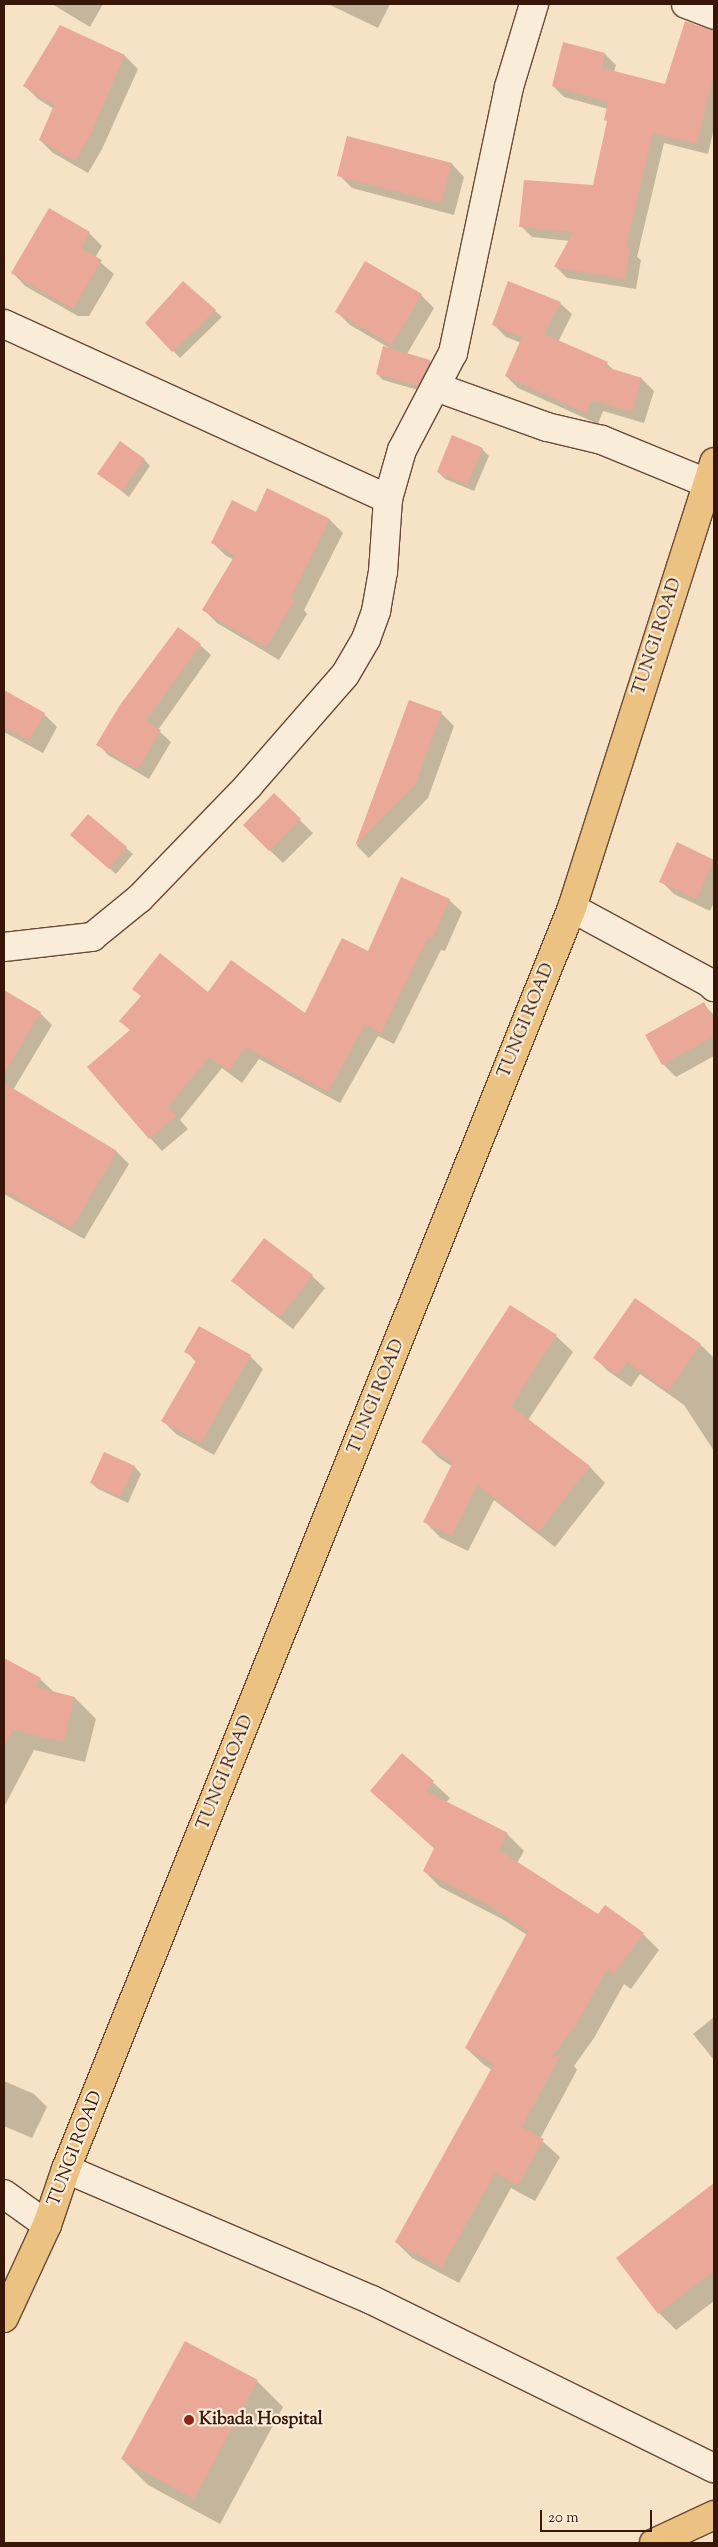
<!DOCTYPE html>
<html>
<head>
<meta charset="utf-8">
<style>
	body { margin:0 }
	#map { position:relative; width:718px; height:2547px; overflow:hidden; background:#f6e3c5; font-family:"Sorts Mill Goudy",serif }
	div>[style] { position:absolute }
	.shadow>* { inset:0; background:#0003 }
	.building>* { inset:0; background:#e9a898 }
	.roads { filter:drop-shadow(1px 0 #684937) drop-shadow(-1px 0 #684937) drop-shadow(0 1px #684937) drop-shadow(0 -1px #684937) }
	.minor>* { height:28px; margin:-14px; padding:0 14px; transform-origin:14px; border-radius:14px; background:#f9edd9 }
	.major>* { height:28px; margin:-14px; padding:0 14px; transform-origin:14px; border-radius:14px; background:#ebc282 }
	.dots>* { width:14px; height:14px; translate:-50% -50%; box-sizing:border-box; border:2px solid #f9edd9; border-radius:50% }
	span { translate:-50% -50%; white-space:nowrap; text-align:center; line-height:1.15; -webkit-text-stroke:4.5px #f9edd9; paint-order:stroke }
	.street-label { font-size:18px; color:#381608 }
	.poi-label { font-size:18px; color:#381608; font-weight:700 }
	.left { translate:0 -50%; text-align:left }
	.frame { position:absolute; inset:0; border:5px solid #381608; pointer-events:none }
	.scale { position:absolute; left:540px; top:2510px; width:112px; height:22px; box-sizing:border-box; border:2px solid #381608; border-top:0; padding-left:6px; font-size:15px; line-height:18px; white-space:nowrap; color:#381608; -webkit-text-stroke:4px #f9edd9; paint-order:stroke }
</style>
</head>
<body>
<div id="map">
	<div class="shadow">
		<i style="clip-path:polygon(52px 4px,103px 4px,90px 27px)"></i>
		<i style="clip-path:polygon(328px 4px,390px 4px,378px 28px)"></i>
		<i style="clip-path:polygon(686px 23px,714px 32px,714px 128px,708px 154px,664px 143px,637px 257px,641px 260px,636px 289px,567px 278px,556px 267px,570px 241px,532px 237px,521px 226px,594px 186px,608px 122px,605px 120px,608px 109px,564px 97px,553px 86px,605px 54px,616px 65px,614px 72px,666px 86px)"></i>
		<i style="clip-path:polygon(60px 27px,125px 56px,138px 69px,102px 149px,88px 173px,53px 153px,40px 140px,54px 109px,38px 99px,25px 86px)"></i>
		<i style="clip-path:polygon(452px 164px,464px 177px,454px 215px,352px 188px,339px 175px)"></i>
		<i style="clip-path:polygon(89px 233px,102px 246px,95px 258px,114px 274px,89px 316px,78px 316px,25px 286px,13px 273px)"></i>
		<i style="clip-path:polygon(183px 283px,222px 317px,180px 358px,146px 323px)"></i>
		<i style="clip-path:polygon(421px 295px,434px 308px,407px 354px,430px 361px,436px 367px,425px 392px,383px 380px,377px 374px,391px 349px,350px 325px,337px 312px)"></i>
		<i style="clip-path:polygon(560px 303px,572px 314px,558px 342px,607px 364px,615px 371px,642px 379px,654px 391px,644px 423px,603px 411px,598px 424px,518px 388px,506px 376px,521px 343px,506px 337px,494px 325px)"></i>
		<i style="clip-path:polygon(482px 449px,489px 456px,474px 491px,445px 479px,438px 472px)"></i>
		<i style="clip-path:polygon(144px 459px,150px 466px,129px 497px,99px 474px)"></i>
		<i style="clip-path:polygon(268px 490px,330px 520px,343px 533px,304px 610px,307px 614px,279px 660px,217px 623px,204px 610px,234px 560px,225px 555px,212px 542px,256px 514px)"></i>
		<i style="clip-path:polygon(200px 645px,211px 655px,158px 730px,171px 742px,149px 779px,108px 755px,98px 744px)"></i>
		<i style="clip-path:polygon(4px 692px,44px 714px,57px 727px,43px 753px,4px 732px)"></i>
		<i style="clip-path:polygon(409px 701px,441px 713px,454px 726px,428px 798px,369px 858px,357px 846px)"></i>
		<i style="clip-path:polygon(274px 795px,313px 833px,283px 863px,244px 825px)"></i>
		<i style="clip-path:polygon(88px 815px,133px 854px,116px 874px,78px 842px)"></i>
		<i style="clip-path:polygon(677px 844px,714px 861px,714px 902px,710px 911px,674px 894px,661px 881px)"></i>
		<i style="clip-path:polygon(449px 900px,462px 912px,445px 951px,441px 950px,394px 1044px,378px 1036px,340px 1103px,259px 1059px,242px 1083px,222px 1068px,180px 1120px,188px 1129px,162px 1151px,150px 1138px,131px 1031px,142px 997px,134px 989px,208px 994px,306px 1015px,369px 953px)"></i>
		<i style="clip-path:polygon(4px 991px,40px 1013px,52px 1025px,13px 1090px,117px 1152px,129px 1164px,84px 1239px,4px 1194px)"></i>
		<i style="clip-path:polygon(703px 1004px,714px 1015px,714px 1056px,676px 1077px,663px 1064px)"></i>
		<i style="clip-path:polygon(312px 1276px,325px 1288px,293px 1329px,246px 1293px,233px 1280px)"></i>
		<i style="clip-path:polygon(635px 1300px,703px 1347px,714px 1358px,714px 1451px,684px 1405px,640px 1374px,631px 1387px,608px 1371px,595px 1358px)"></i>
		<i style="clip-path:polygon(199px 1327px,250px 1356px,263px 1369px,214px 1455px,176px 1434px,163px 1421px,196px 1362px,186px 1351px)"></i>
		<i style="clip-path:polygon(556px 1336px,573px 1352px,528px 1420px,589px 1466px,605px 1483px,555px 1547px,494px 1500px,468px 1551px,441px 1538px,425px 1522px,453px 1467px,439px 1458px,423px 1442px)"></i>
		<i style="clip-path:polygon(105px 1453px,135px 1467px,141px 1474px,128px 1503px,98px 1489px,91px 1483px)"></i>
		<i style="clip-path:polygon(4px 1659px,40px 1679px,55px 1693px,75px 1698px,96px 1719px,85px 1762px,34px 1750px,4px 1807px)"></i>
		<i style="clip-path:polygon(403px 1755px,450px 1798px,446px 1803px,507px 1834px,524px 1851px,517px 1863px,599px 1916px,643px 1934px,659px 1950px,631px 1989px,624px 1984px,594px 2038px,574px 2066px,577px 2070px,540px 2139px,560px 2157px,535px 2201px,511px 2188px,459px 2283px,412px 2258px,396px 2242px,492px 2070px,483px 2064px,466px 2048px,527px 1935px,502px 1919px,440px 1887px,424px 1871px,435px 1849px,371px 1791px)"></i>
		<i style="clip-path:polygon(714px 2017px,714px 2060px,693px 2034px)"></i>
		<i style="clip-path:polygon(4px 2081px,34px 2094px,47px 2107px,32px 2138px,4px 2126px)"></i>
		<i style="clip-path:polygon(714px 2185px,714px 2301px,676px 2330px,659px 2313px,618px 2258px)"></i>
		<i style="clip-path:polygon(257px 2381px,283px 2407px,220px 2524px,148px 2485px,122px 2459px)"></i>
	</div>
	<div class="building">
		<i style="clip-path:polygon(685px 21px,714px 31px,714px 74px,697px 144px,653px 133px,626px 247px,630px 248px,625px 279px,554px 267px,573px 232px,519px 227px,524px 180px,593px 185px,607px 121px,604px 120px,608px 102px,552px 86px,563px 42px,605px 53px,602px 68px,665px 84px)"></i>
		<i style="clip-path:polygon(60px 25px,125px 55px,90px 136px,75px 161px,39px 140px,54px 105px,23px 86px)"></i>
		<i style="clip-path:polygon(347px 136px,452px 163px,441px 203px,337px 176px)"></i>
		<i style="clip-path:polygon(49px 208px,90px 232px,81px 248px,102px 260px,73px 309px,11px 273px)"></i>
		<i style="clip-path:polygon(365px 261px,422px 294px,392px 345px,335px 312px)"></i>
		<i style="clip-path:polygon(183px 281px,216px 310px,172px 352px,145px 323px)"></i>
		<i style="clip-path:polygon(508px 281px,561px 302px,544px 334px,608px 362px,606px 367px,642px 378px,632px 412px,592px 400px,586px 413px,505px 376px,522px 337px,492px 325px)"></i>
		<i style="clip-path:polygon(383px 346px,430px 360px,418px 386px,376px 374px)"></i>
		<i style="clip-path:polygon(452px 435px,483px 448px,467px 485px,437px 472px)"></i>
		<i style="clip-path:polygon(120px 441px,145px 459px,122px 491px,97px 474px)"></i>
		<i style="clip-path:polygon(267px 488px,330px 519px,291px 597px,295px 600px,266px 648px,202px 610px,235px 555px,211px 543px,232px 500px,256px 512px)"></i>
		<i style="clip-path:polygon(178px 627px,201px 644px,146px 721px,161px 730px,138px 769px,96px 745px,120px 705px)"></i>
		<i style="clip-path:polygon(4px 690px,45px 713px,29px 741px,4px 727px)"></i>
		<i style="clip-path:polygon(409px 700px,442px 712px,415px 785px,355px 846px)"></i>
		<i style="clip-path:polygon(274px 793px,301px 819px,269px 851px,243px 825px)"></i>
		<i style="clip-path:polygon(88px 814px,127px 847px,109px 869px,70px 835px)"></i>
		<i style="clip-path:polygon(677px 842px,714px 860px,697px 899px,659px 882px)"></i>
		<i style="clip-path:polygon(401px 877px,450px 899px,432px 940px,428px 938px,381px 1033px,365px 1024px,328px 1092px,246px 1047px,229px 1071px,209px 1057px,168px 1107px,176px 1116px,149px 1139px,87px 1067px,130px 1030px,119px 1021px,141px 996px,132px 989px,160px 953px,208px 992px,231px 960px,305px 1013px,342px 938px,368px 951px)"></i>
		<i style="clip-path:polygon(4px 990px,41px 1012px,4px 1074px)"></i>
		<i style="clip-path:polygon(704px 1002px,714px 1021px,714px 1036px,662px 1065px,645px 1035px)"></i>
		<i style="clip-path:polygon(4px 1083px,117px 1151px,72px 1228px,4px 1191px)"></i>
		<i style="clip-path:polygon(264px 1238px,313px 1275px,280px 1317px,231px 1281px)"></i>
		<i style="clip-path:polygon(635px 1298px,701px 1344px,668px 1391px,627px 1362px,618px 1375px,593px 1358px)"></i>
		<i style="clip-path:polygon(510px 1305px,557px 1335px,511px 1406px,590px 1466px,539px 1532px,477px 1485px,452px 1536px,423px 1522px,453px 1462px,421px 1442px)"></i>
		<i style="clip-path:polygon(199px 1326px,251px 1355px,201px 1443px,161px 1421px,197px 1359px,184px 1352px)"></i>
		<i style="clip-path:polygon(104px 1452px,135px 1466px,121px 1497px,90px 1483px)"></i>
		<i style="clip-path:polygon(4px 1658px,41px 1678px,36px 1687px,75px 1697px,64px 1742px,13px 1730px,4px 1747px)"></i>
		<i style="clip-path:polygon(402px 1753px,434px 1781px,426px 1791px,508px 1833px,499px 1850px,598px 1914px,605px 1905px,644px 1933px,614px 1974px,607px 1969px,578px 2022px,550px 2060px,562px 2053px,522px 2127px,544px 2139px,518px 2185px,495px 2173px,442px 2268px,395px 2242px,494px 2064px,465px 2048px,528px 1931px,485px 1903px,423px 1871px,434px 1848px,370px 1791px)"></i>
		<i style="clip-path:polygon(714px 2183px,714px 2271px,658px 2314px,616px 2258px)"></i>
		<i style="clip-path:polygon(185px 2341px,258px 2380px,194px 2499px,121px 2459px)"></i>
	</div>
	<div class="roads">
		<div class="minor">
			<i style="left:686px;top:4px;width:30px;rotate:21deg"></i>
			<i style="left:4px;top:324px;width:422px;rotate:24.5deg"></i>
			<i style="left:436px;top:387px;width:118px;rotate:19.8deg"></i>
			<i style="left:547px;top:427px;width:57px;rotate:13.3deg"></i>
			<i style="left:602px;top:440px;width:113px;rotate:22.3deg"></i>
			<i style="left:572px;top:908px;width:157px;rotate:28.5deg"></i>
			<i style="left:710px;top:983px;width:6px;rotate:45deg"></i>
			<i style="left:4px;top:947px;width:89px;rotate:-6.5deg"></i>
			<i style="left:92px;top:937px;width:62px;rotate:-39.1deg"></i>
			<i style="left:140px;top:898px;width:156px;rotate:-46deg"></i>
			<i style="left:248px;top:786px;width:147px;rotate:-48.9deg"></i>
			<i style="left:345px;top:675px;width:42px;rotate:-59.7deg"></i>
			<i style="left:366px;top:639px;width:30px;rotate:-70deg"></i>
			<i style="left:376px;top:611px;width:40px;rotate:-80deg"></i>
			<i style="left:383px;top:572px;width:73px;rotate:-86.1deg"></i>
			<i style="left:388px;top:499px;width:51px;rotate:-74.1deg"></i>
			<i style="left:402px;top:450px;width:110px;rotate:-62.3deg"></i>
			<i style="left:453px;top:353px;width:272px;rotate:-78.1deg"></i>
			<i style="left:509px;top:87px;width:87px;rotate:-73.2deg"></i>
			<i style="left:66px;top:2169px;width:333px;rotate:23.2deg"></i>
			<i style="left:372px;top:2300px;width:381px;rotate:26.2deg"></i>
			<i style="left:4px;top:2194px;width:53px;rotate:35.8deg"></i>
		</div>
		<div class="major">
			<i style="left:4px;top:2318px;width:102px;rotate:-65.2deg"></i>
			<i style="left:47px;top:2225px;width:59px;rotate:-71.3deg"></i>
			<i style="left:66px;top:2169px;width:1359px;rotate:-68.14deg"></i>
			<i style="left:572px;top:908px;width:468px;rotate:-72.3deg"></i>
			<i style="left:654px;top:2543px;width:66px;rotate:-25deg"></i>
		</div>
	</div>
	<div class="dots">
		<i style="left:189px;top:2420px;background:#8f2418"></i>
	</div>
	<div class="street-label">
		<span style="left:658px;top:637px;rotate:-72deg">TUNGI ROAD</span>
		<span style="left:527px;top:1021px;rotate:-68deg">TUNGI ROAD</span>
		<span style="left:377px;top:1397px;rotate:-68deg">TUNGI ROAD</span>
		<span style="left:226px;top:1773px;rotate:-68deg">TUNGI ROAD</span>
		<span style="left:76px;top:2149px;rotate:-69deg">TUNGI ROAD</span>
	</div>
	<div class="poi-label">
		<span class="left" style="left:199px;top:2420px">Kibada Hospital</span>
	</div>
	<div class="frame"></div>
	<div class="scale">20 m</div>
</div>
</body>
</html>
